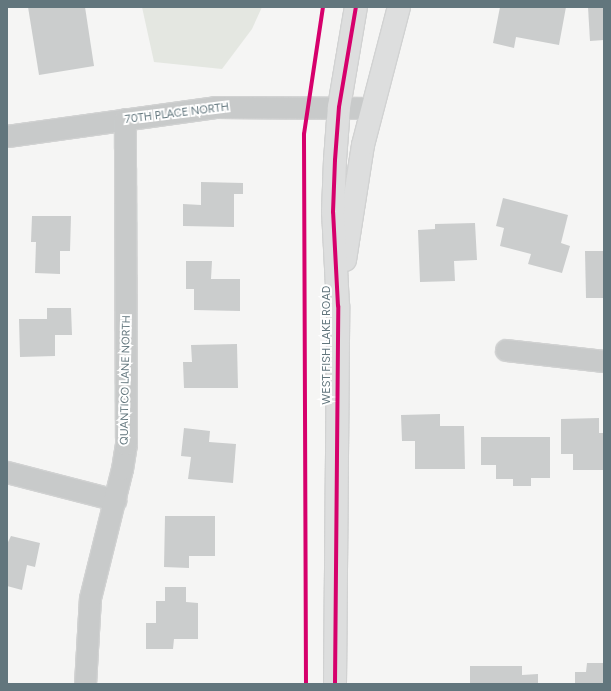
<!DOCTYPE html>
<html>
<head>
<meta charset="utf-8">
<style>
	body { margin:0 }
	#map { position:relative; width:611px; height:691px; overflow:hidden; background:#f5f5f4; font-family:Figtree,sans-serif }
	div>[style] { position:absolute }
	.green>* { inset:0; background:#e4e7e1 }
	.building>* { inset:0; background:#cbcdcd }
	.roads { filter:drop-shadow(1px 0 #d1d2d2) drop-shadow(-1px 0 #d1d2d2) drop-shadow(0 1px #d1d2d2) drop-shadow(0 -1px #d1d2d2) }
	.street>* { height:21px; margin:-10.5px; padding:0 10.5px; transform-origin:10.5px; border-radius:10.5px; background:#c8caca }
	.secondary>* { height:22px; margin:-11px; padding:0 11px; transform-origin:11px; border-radius:11px; background:#dddede }
	.cycleway>* { height:4px; margin:-2px; padding:0 2px; transform-origin:2px; border-radius:2px; background:#d6006c }
	span { translate:-50% -50%; white-space:nowrap; text-align:center; line-height:1.15; -webkit-text-stroke:4px #fff; paint-order:stroke }
	.street-label { font-size:11px; color:#62767d }
	.frame { position:absolute; inset:0; border:8px solid #62767d; pointer-events:none }
</style>
</head>
<body>
<div id="map">
	<div class="green">
		<i style="clip-path:polygon(142px 7px,262px 7px,252px 29px,222px 69px,154px 62px)"></i>
	</div>
	<div class="building">
		<i style="clip-path:polygon(28px 7px,85px 7px,94px 66px,39px 75px)"></i>
		<i style="clip-path:polygon(500px 7px,566px 7px,559px 45px,516px 37px,514px 48px,493px 43px)"></i>
		<i style="clip-path:polygon(588px 7px,604px 7px,604px 40px,590px 41px)"></i>
		<i style="clip-path:polygon(201px 182px,243px 183px,243px 194px,234px 194px,234px 227px,183px 226px,183px 204px,201px 205px)"></i>
		<i style="clip-path:polygon(503px 198px,568px 215px,561px 243px,570px 246px,562px 273px,528px 264px,531px 254px,500px 246px,504px 228px,496px 226px)"></i>
		<i style="clip-path:polygon(32px 216px,71px 216px,70px 251px,60px 251px,60px 274px,35px 273px,36px 242px,31px 242px)"></i>
		<i style="clip-path:polygon(475px 223px,477px 260px,454px 261px,455px 281px,420px 282px,418px 230px,435px 229px,435px 224px)"></i>
		<i style="clip-path:polygon(585px 251px,604px 251px,604px 298px,586px 298px)"></i>
		<i style="clip-path:polygon(186px 261px,212px 261px,211px 279px,240px 279px,240px 311px,194px 310px,194px 289px,186px 289px)"></i>
		<i style="clip-path:polygon(47px 308px,71px 308px,72px 335px,55px 335px,55px 356px,20px 357px,19px 319px,47px 319px)"></i>
		<i style="clip-path:polygon(237px 344px,238px 388px,184px 388px,183px 362px,192px 362px,191px 345px)"></i>
		<i style="clip-path:polygon(440px 414px,440px 426px,464px 426px,465px 469px,415px 469px,415px 441px,402px 441px,401px 415px)"></i>
		<i style="clip-path:polygon(599px 418px,599px 433px,604px 433px,604px 470px,573px 470px,573px 454px,561px 454px,561px 419px)"></i>
		<i style="clip-path:polygon(184px 428px,210px 431px,209px 442px,236px 444px,233px 483px,188px 479px,191px 457px,181px 456px)"></i>
		<i style="clip-path:polygon(481px 437px,550px 437px,550px 478px,531px 478px,531px 486px,513px 486px,513px 479px,496px 479px,496px 465px,481px 465px)"></i>
		<i style="clip-path:polygon(165px 516px,215px 516px,215px 556px,189px 556px,189px 568px,164px 567px)"></i>
		<i style="clip-path:polygon(11px 536px,40px 543px,35px 567px,27px 565px,22px 590px,7px 586px,7px 544px)"></i>
		<i style="clip-path:polygon(165px 587px,186px 587px,186px 602px,198px 603px,198px 639px,174px 639px,173px 649px,146px 649px,146px 623px,156px 623px,156px 601px,165px 601px)"></i>
		<i style="clip-path:polygon(587px 663px,604px 663px,604px 684px,575px 684px,575px 672px,586px 672px)"></i>
		<i style="clip-path:polygon(470px 666px,522px 666px,522px 675px,538px 674px,538px 684px,470px 684px)"></i>
	</div>
	<div class="roads">
		<div class="street">
			<i style="left:7px;top:136px;width:210px;rotate:-7.9deg"></i>
			<i style="left:215px;top:107px;width:157px;rotate:0.4deg"></i>
			<i style="left:506px;top:350px;width:99px;rotate:6.4deg"></i>
			<i style="left:7px;top:472px;width:112px;rotate:14.5deg"></i>
			<i style="left:85px;top:684px;width:86px;rotate:-86.7deg"></i>
			<i style="left:90px;top:598px;width:133px;rotate:-76.1deg"></i>
			<i style="left:122px;top:469px;width:25px;rotate:-81deg"></i>
			<i style="left:126px;top:444px;width:325px;rotate:-90.2deg"></i>
		</div>
		<div class="secondary">
			<i style="left:345px;top:260px;width:116px;rotate:-81.1deg"></i>
			<i style="left:363px;top:145px;width:143px;rotate:-75.4deg"></i>
			<i style="left:335px;top:684px;width:378px;rotate:-89.5deg"></i>
			<i style="left:338px;top:306px;width:94px;rotate:-93deg"></i>
			<i style="left:333px;top:212px;width:52px;rotate:-87.8deg"></i>
			<i style="left:335px;top:160px;width:53px;rotate:-85.7deg"></i>
			<i style="left:339px;top:107px;width:101px;rotate:-80.4deg"></i>
		</div>
	</div>
	<div class="cycleway">
		<i style="left:306px;top:684px;width:550px;rotate:-90.21deg"></i>
		<i style="left:304px;top:134px;width:128px;rotate:-81.5deg"></i>
		<i style="left:335px;top:684px;width:378px;rotate:-89.5deg"></i>
		<i style="left:338px;top:306px;width:94px;rotate:-93deg"></i>
		<i style="left:333px;top:212px;width:52px;rotate:-87.8deg"></i>
		<i style="left:335px;top:160px;width:53px;rotate:-85.7deg"></i>
		<i style="left:339px;top:107px;width:101px;rotate:-80.4deg"></i>
	</div>
	<div class="street-label">
		<span style="left:177px;top:114px;rotate:-7deg">70TH PLACE NORTH</span>
		<span style="left:327px;top:345px;rotate:-90deg">WEST FISH LAKE ROAD</span>
		<span style="left:126px;top:380px;rotate:-89deg">QUANTICO LANE NORTH</span>
	</div>
	<div class="frame"></div>
</div>
</body>
</html>
